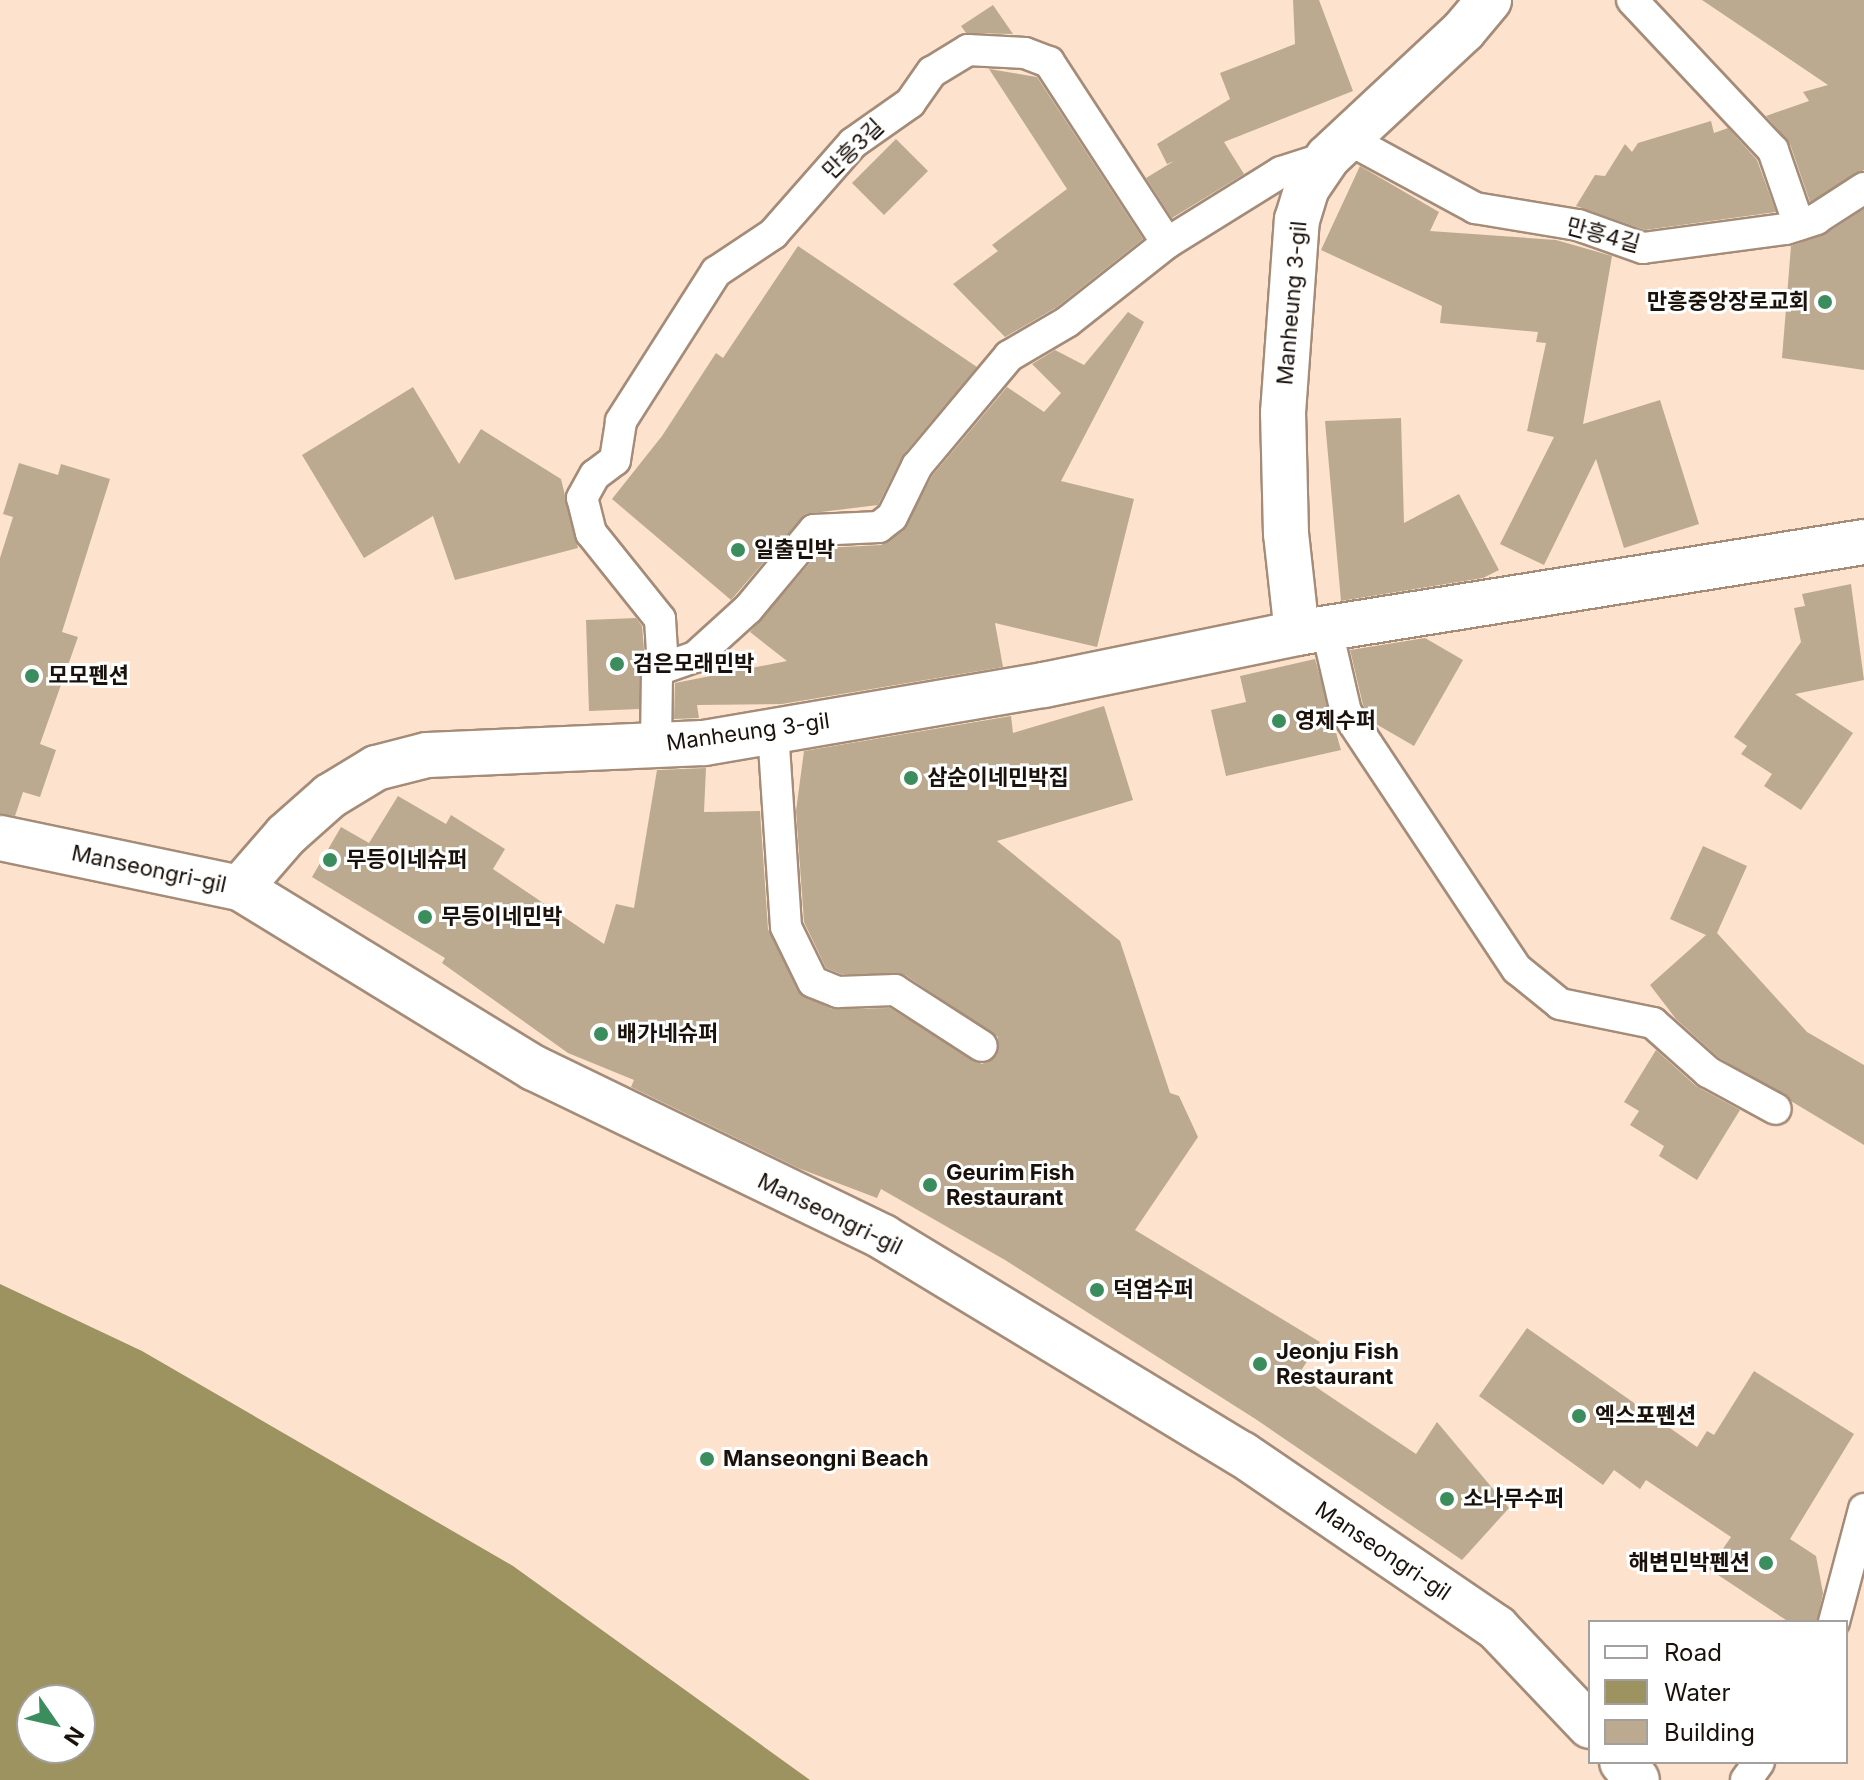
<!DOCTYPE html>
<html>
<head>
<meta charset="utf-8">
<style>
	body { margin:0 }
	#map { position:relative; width:1864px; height:1780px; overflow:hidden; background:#fde2ce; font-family:Inter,"Noto Sans KR",sans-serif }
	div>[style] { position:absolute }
	.water>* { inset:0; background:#9d9361 }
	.building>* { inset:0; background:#bbaa90 }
	.roads { filter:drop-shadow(2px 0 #a48c79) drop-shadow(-2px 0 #a48c79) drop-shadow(0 2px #a48c79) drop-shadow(0 -2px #a48c79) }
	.lane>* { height:30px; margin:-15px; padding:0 15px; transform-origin:15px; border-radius:15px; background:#fff }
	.street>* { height:44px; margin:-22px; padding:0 22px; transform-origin:22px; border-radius:22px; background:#fff }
	.secondary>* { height:44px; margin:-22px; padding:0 22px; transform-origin:22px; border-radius:22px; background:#fff }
	.dots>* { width:22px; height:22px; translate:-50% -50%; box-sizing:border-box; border:4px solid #fff; border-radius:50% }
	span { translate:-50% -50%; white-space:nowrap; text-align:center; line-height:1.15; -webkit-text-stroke:6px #fff; paint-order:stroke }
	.street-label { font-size:22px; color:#1a110a }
	.poi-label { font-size:22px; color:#1a110a; font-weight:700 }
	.right { translate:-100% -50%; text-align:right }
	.left { translate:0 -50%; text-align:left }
	.legend { position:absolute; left:1588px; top:1620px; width:260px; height:144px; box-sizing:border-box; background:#fff; border:2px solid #a3a09d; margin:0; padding:10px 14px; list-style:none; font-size:24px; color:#1a110a }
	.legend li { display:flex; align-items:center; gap:16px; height:40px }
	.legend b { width:40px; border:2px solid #a3a09d }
	.north { position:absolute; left:16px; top:1684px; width:80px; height:80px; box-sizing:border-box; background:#fff; border:2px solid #a3a09d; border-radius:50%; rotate:124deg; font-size:22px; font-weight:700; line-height:32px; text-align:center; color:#1a110a }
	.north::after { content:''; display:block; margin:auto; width:28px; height:36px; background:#3c8d5e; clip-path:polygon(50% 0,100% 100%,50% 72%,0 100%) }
</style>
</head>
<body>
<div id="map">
	<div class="water">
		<i style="clip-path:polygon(evenodd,0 1284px,142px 1351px,513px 1566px,810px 1780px,0 1780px,0 1284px,32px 1700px,80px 1700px,80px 1748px,32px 1748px,32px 1700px)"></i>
	</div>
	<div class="building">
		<i style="clip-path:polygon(1293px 0,1319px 0,1353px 91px,1224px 142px,1244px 174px,1172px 218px,1146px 178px,1174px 161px,1167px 164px,1157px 144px,1230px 99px,1220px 73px,1295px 44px)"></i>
		<i style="clip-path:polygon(1702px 0,1864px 0,1864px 170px,1810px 202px,1790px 144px,1766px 116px,1809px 101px,1803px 92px,1828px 85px)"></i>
		<i style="clip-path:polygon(993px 5px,1013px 34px,966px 33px,961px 26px)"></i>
		<i style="clip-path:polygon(989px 69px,1037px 77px,1143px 239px,1057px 307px,1005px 337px,953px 284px,998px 251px,992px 245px,1067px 189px)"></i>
		<i style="clip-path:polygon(1711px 121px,1714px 133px,1728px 128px,1757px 160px,1776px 212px,1645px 230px,1576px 206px,1595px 175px,1605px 176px,1625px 144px,1632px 152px,1638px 143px)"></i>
		<i style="clip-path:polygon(896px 139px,928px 171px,884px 215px,852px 183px)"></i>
		<i style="clip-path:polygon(1360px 166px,1439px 212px,1430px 231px,1556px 240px,1612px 256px,1583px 424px,1660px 400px,1699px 524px,1624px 548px,1596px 459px,1544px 565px,1500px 544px,1554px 437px,1527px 431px,1546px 343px,1536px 342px,1538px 332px,1440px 323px,1442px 306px,1321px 250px)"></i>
		<i style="clip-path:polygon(1864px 209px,1864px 370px,1782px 358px,1791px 246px,1825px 234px)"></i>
		<i style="clip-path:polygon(798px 246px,977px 367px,903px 455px,878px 505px,805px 514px,731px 600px,612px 499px,662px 436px,716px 353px,723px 358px)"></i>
		<i style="clip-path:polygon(1128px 312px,1144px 322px,1061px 481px,1134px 499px,1097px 647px,995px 623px,1003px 667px,782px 704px,697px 705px,699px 718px,674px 719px,675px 683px,787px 661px,750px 632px,823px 548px,881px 545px,903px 531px,932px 476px,1007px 387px,1044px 412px,1061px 393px,1032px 364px,1055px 350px,1084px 365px)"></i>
		<i style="clip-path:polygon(413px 387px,459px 464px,481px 429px,561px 479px,578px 548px,455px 580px,433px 516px,364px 558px,302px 455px)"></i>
		<i style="clip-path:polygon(1401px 418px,1404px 523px,1459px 494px,1499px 570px,1483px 578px,1341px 601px,1325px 421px)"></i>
		<i style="clip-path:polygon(19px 463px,58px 475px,61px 464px,110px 479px,62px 632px,78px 637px,40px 744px,56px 750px,40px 797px,23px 792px,15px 816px,0 814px,0 558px,13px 517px,3px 514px)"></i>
		<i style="clip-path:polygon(1851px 584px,1864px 680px,1795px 694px,1853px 733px,1801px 810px,1764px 786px,1772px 774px,1741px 754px,1747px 746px,1734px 737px,1801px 642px,1794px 608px,1805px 606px,1802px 594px)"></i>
		<i style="clip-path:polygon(636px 618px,642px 626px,645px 662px,639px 709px,589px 711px,586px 620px)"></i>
		<i style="clip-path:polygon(1425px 638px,1463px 660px,1414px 746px,1376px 724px,1363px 705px,1350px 650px)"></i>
		<i style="clip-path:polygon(1315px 659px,1341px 750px,1226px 776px,1211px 710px,1246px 702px,1240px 676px)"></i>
		<i style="clip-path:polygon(1104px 706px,1133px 800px,997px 841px,1120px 941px,1170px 1093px,1179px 1096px,1198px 1137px,1135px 1230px,1320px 1342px,1298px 1375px,1416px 1454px,1437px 1422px,1509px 1508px,1462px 1560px,1257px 1420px,1005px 1260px,881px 1189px,877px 1198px,798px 1168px,631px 1087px,634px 1080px,568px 1053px,442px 963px,445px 958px,312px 877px,341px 827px,369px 843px,398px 796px,446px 824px,451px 815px,505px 849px,493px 869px,604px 944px,616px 904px,634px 908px,657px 770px,706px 768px,704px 812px,760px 811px,768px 929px,798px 991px,832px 1009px,890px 1008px,982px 1064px,997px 1055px,998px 1037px,905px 975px,841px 974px,826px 968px,804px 922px,796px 811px,804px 751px,1011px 716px,1013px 733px)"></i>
		<i style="clip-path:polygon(1703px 846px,1747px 866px,1717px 933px,1807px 1032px,1864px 1065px,1864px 1145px,1718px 1057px,1676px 1019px,1650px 985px,1706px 935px,1670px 919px)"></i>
		<i style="clip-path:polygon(1656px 1050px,1696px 1086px,1740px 1110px,1697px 1180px,1659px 1156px,1664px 1146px,1630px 1125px,1639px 1111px,1624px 1102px)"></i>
		<i style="clip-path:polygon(1527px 1328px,1697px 1447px,1707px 1431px,1714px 1435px,1754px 1371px,1854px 1434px,1790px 1539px,1816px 1556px,1823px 1593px,1817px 1622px,1789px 1622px,1709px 1569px,1731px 1537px,1646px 1480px,1640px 1489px,1614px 1470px,1603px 1485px,1479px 1396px)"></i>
	</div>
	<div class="roads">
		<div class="lane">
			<i style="left:1632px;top:0;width:206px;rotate:46.8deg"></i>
			<i style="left:1773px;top:150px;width:79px;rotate:70.9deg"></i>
			<i style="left:1348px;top:139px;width:145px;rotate:28.5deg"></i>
			<i style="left:1475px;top:208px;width:104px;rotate:9.4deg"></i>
			<i style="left:1578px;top:225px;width:69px;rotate:19.5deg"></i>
			<i style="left:1643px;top:248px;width:144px;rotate:-7.6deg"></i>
			<i style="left:1786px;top:229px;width:32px;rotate:-18deg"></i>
			<i style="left:1816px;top:219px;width:57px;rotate:-32.9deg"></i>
			<i style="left:1327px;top:630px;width:84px;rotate:77deg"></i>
			<i style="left:1346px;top:712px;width:309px;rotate:56.4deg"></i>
			<i style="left:1517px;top:969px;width:55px;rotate:39.1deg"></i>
			<i style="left:1560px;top:1004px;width:95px;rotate:11.5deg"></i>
			<i style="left:1653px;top:1023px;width:74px;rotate:41.7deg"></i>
			<i style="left:1708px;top:1072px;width:77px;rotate:28.6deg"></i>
			<i style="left:663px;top:668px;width:49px;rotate:-93.5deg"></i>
			<i style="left:660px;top:619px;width:110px;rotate:-128.7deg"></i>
			<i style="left:591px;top:533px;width:36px;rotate:-104deg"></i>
			<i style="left:582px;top:498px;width:26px;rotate:-61deg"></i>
			<i style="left:595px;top:475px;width:25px;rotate:-37deg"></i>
			<i style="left:615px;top:460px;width:39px;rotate:-81deg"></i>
			<i style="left:621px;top:421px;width:177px;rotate:-57.5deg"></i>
			<i style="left:716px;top:272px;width:69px;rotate:-33.7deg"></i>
			<i style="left:773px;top:234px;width:121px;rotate:-48.7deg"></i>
			<i style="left:853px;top:143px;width:70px;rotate:-35.1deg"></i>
			<i style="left:910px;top:103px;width:38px;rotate:-55deg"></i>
			<i style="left:932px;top:72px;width:42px;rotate:-31.4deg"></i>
			<i style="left:968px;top:50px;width:57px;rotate:3deg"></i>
			<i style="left:1025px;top:53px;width:26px;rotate:21deg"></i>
			<i style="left:1049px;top:62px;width:216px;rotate:56.9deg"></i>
			<i style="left:773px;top:731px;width:196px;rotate:86.2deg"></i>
			<i style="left:786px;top:927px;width:61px;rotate:63.9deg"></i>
			<i style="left:813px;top:982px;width:27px;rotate:22deg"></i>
			<i style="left:838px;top:992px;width:57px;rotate:-2deg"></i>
			<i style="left:895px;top:990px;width:103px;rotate:32.8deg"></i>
			<i style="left:656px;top:745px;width:69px;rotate:-89.2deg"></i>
			<i style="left:657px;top:676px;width:10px;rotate:-53deg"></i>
			<i style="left:663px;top:668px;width:34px;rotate:-19deg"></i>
			<i style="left:695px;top:657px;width:72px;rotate:-42.2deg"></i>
			<i style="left:748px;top:609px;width:103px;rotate:-50.1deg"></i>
			<i style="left:814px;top:530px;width:65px;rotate:-2.6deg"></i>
			<i style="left:879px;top:527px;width:16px;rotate:-38deg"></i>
			<i style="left:892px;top:517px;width:57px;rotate:-63.9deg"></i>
			<i style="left:917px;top:466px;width:143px;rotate:-50.1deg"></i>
			<i style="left:1009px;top:356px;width:67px;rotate:-30.4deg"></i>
			<i style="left:1067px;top:322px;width:127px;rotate:-38.3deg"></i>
			<i style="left:1167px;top:243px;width:134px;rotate:-31.9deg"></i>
			<i style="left:1281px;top:172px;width:49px;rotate:-17.7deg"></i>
			<i style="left:1834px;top:1622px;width:117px;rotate:-75.1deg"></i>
			<i style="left:1746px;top:1780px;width:22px;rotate:-54deg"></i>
		</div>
		<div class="street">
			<i style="left:1297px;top:633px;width:574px;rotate:-9.12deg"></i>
			<i style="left:240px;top:888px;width:70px;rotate:-49deg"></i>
			<i style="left:286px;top:835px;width:59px;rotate:-41.6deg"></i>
			<i style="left:330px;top:796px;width:54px;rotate:-31.3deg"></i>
			<i style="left:376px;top:768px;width:53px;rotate:-14.3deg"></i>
			<i style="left:427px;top:755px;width:277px;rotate:-2.5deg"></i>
			<i style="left:704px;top:743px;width:345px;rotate:-9.7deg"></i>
			<i style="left:1044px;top:685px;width:258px;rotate:-11.6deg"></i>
			<i style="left:1297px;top:633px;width:100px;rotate:-96.3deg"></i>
			<i style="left:1286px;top:534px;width:121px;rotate:-91.4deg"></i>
			<i style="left:1283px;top:413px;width:194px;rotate:-85.9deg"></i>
			<i style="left:1297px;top:220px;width:34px;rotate:-73deg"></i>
			<i style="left:1307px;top:188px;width:37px;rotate:-56deg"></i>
			<i style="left:1328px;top:157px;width:186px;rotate:-43deg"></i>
			<i style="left:1464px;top:30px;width:39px;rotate:-50deg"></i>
		</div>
		<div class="secondary">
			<i style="left:0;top:838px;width:245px;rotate:11.8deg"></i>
			<i style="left:240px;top:888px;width:345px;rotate:31.5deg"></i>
			<i style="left:534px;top:1068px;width:388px;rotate:25.8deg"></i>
			<i style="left:883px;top:1237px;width:419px;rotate:31.2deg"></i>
			<i style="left:1242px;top:1454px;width:309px;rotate:34.3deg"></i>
			<i style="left:1497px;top:1628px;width:135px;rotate:46.5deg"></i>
			<i style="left:1622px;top:1762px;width:23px;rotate:50deg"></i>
		</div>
	</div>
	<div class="dots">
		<i style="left:1825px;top:302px;background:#3c8d5e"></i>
		<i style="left:738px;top:550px;background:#3c8d5e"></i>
		<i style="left:617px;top:664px;background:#3c8d5e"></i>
		<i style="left:32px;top:676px;background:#3c8d5e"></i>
		<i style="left:1279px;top:721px;background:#3c8d5e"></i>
		<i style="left:911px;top:778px;background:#3c8d5e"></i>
		<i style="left:330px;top:860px;background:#3c8d5e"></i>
		<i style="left:425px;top:917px;background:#3c8d5e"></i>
		<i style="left:601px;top:1034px;background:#3c8d5e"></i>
		<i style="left:930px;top:1185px;background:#3c8d5e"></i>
		<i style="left:1097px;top:1290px;background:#3c8d5e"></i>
		<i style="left:1260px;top:1364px;background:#3c8d5e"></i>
		<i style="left:1579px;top:1416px;background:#3c8d5e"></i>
		<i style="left:707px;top:1459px;background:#3c8d5e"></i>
		<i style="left:1447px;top:1499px;background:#3c8d5e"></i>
		<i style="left:1766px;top:1563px;background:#3c8d5e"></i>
	</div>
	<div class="street-label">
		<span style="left:853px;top:149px;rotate:-44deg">만흥3길</span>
		<span style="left:1603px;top:235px;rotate:15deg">만흥4길</span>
		<span style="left:1292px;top:303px;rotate:-85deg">Manheung 3-gil</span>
		<span style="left:748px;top:732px;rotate:-8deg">Manheung 3-gil</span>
		<span style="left:149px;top:869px;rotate:12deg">Manseongri-gil</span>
		<span style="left:830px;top:1214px;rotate:26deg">Manseongri-gil</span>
		<span style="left:1383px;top:1551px;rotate:34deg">Manseongri-gil</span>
	</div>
	<div class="poi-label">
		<span class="right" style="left:1809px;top:302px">만흥중앙장로교회</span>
		<span class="left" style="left:754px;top:550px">일출민박</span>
		<span class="left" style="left:633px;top:664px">검은모래민박</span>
		<span class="left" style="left:48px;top:676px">모모펜션</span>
		<span class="left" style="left:1295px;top:721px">영제수퍼</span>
		<span class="left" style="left:927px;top:778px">삼순이네민박집</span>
		<span class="left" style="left:346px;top:860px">무등이네슈퍼</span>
		<span class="left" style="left:441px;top:917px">무등이네민박</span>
		<span class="left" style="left:617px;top:1034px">배가네슈퍼</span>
		<span class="left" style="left:946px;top:1185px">Geurim Fish<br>Restaurant</span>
		<span class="left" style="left:1113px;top:1290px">덕엽수퍼</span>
		<span class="left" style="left:1276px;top:1364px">Jeonju Fish<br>Restaurant</span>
		<span class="left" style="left:1595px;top:1416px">엑스포펜션</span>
		<span class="left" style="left:723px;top:1459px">Manseongni Beach</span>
		<span class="left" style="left:1463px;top:1499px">소나무수퍼</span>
		<span class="right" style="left:1750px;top:1563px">해변민박펜션</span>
	</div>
	<ul class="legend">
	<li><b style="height:10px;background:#fff"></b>Road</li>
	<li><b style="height:22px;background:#9d9361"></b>Water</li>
	<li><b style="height:22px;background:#bbaa90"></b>Building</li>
	</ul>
	<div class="north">N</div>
</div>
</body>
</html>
